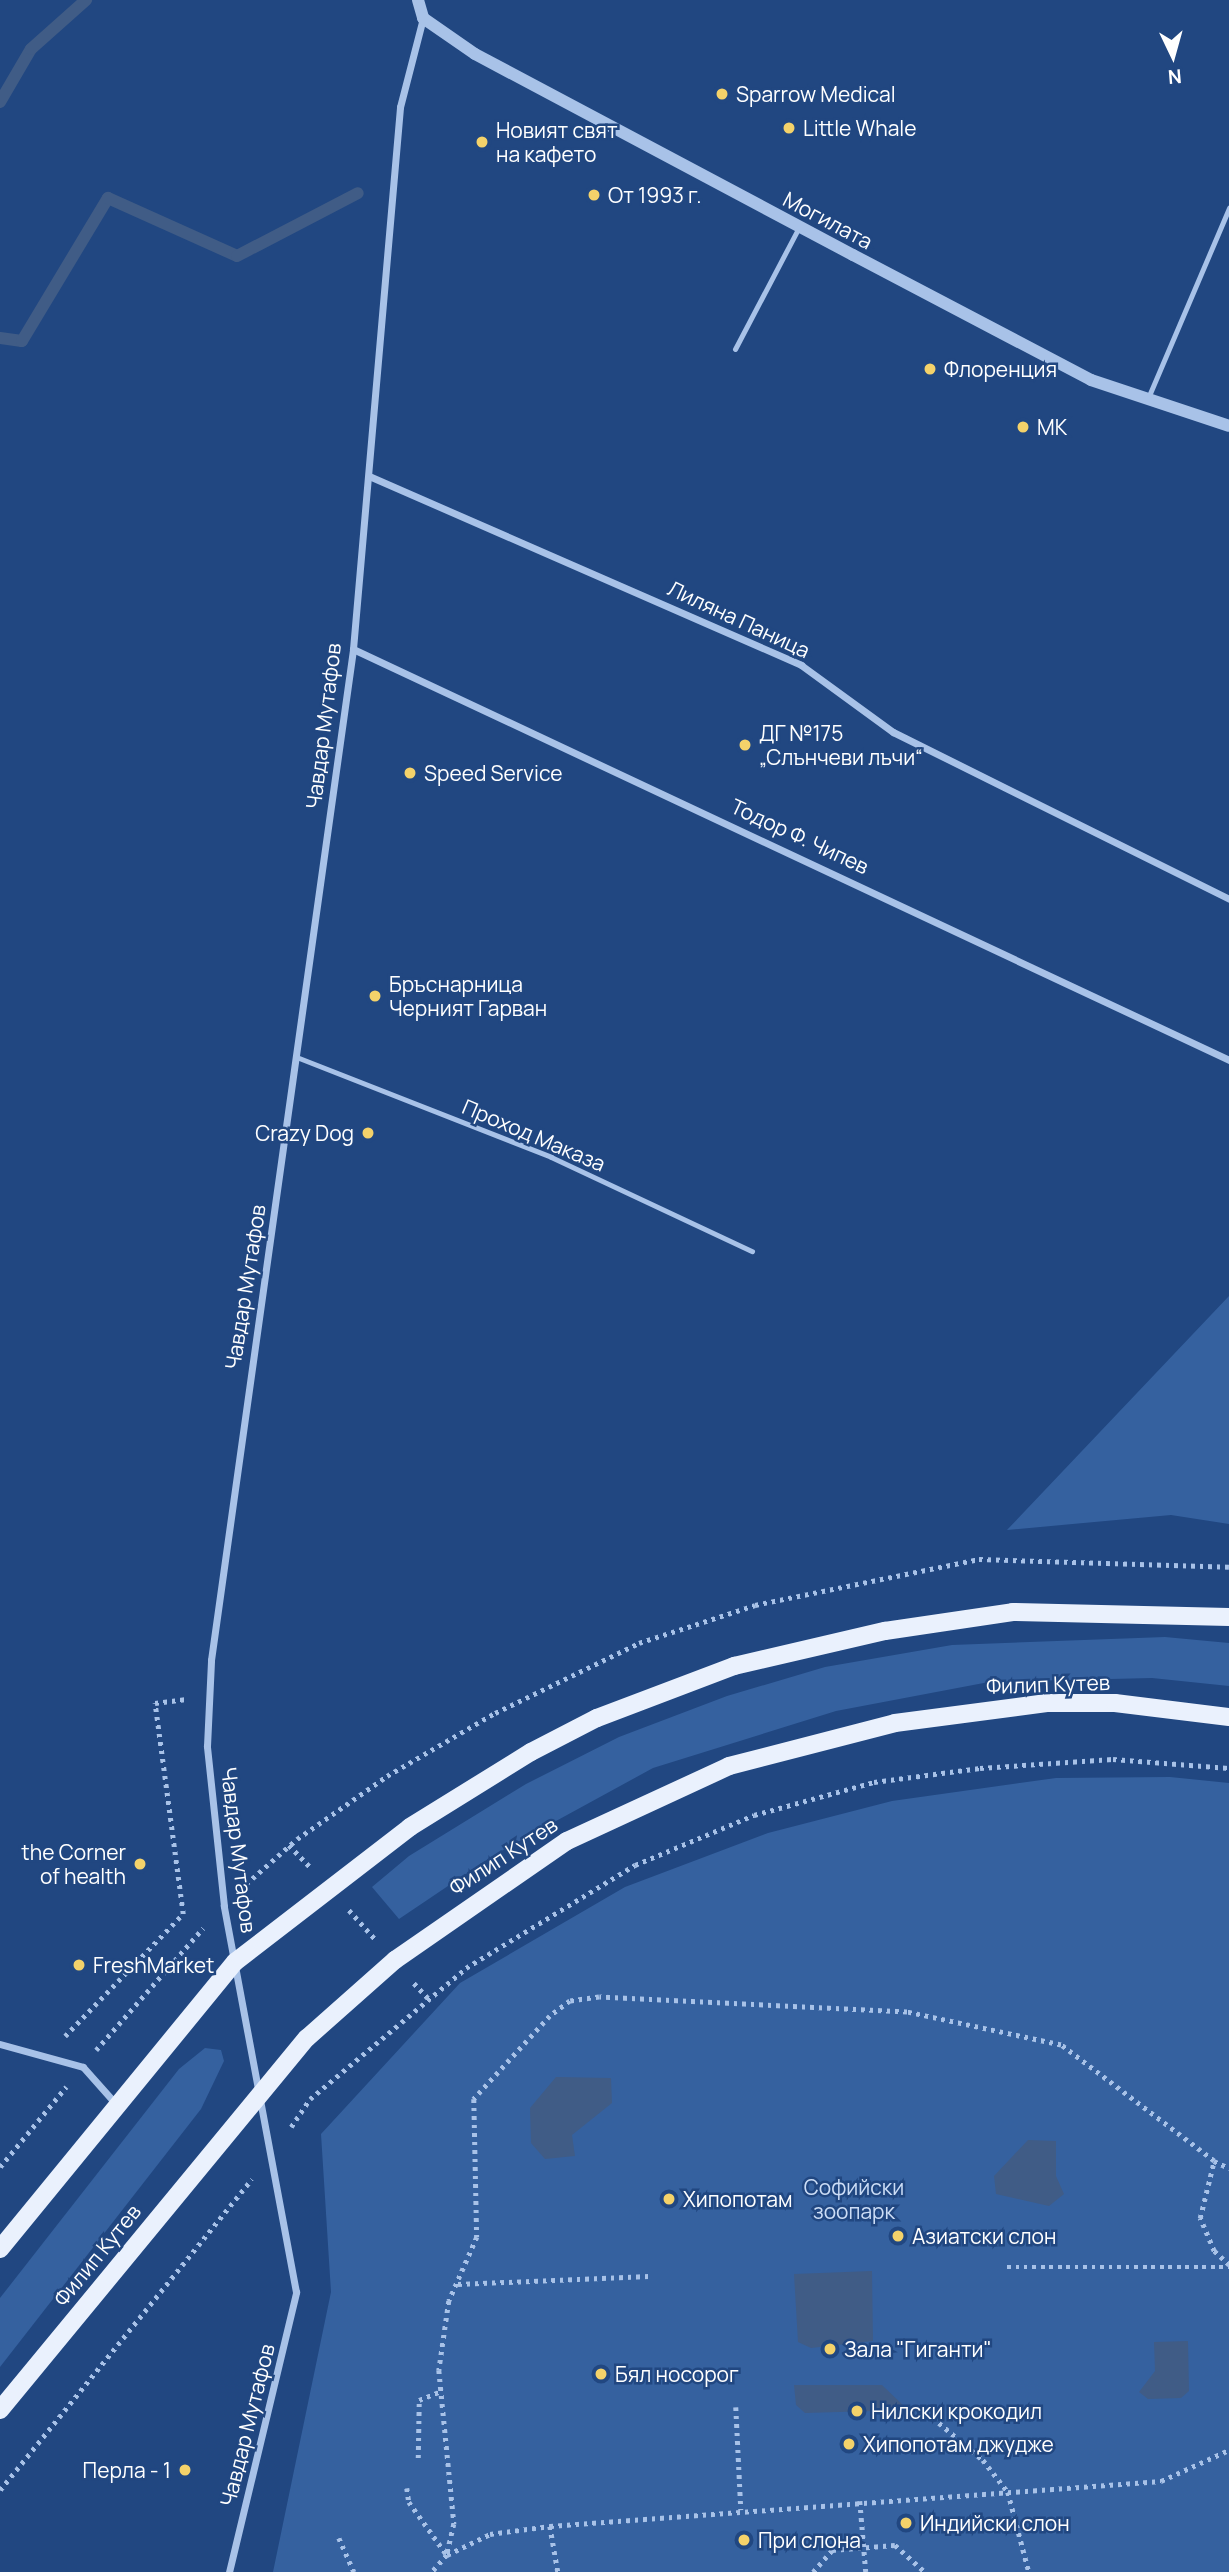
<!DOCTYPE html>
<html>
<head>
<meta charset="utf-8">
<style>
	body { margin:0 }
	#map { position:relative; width:1229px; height:2572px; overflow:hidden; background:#214781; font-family:Manrope,sans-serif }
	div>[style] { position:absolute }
	.green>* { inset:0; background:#35619f }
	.water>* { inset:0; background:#405c86 }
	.stream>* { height:12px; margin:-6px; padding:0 6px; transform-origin:6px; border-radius:6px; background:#405c86 }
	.path>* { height:4.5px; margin-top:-2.25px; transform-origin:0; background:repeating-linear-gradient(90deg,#a8c2e8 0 3.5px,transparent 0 8.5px) }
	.service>* { height:5px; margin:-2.5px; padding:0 2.5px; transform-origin:2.5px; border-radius:2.5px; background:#a8c2e8 }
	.minor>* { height:7px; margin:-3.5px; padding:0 3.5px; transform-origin:3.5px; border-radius:3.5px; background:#a8c2e8 }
	.tertiary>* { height:12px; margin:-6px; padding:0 6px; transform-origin:6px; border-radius:6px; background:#a8c2e8 }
	.primary>* { height:18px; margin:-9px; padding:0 9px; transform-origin:9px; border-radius:9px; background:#eaf1fd }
	.dots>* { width:19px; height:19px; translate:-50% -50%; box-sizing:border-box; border:4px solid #214781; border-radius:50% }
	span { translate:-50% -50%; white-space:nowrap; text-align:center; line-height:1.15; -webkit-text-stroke:5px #214781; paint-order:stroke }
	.poi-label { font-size:21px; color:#fff }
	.left { translate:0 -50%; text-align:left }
	.right { translate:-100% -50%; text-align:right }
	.street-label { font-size:21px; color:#fff }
	.park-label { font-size:21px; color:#ccddf6 }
	.north { position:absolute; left:1138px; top:21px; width:70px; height:70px; -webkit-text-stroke:5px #214781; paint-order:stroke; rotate:175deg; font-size:19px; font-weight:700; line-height:28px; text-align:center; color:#fff }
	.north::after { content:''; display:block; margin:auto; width:24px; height:32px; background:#fff; clip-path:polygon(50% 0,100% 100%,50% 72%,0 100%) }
</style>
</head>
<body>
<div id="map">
	<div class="green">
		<i style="clip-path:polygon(1229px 1296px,1229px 1524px,1171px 1515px,1007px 1530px)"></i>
		<i style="clip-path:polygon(1165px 1637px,1229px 1643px,1229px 1686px,1152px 1678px,989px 1682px,836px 1711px,653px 1768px,494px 1855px,399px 1919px,372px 1887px,409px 1856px,526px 1784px,619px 1737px,727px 1696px,825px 1667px,952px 1645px)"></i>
		<i style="clip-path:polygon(1170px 1777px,1229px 1783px,1229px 2572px,273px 2572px,331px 2292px,321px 2134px,460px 1983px,625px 1887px,768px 1833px,892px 1801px,1056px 1778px)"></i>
		<i style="clip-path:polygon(205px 2048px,221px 2050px,224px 2061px,201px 2109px,0 2367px,0 2298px,179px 2069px)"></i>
	</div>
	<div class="water">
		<i style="clip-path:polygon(556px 2077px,611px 2078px,612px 2103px,572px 2135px,575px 2156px,545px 2159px,531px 2143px,530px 2108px)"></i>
		<i style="clip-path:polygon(1028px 2140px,1056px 2141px,1056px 2176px,1064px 2194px,1049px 2206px,996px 2194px,994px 2176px)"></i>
		<i style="clip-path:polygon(872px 2271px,873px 2341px,811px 2348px,798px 2342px,794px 2274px)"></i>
		<i style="clip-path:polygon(1188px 2341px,1189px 2391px,1181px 2398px,1148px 2399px,1139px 2392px,1155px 2371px,1154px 2342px)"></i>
		<i style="clip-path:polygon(794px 2385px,882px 2385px,908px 2410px,805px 2413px,796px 2405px)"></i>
	</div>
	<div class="stream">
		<i style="left:0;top:102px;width:61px;rotate:-59.7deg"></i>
		<i style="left:31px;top:49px;width:74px;rotate:-41.7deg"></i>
		<i style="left:0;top:338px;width:22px;rotate:8deg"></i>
		<i style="left:22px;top:341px;width:167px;rotate:-59deg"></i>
		<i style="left:108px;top:198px;width:141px;rotate:24.2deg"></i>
		<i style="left:237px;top:256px;width:136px;rotate:-27.5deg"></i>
	</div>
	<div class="path">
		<i style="left:289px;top:1845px;width:30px;rotate:46deg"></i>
		<i style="left:246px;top:1884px;width:68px;rotate:-41.4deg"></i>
		<i style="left:297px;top:1839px;width:110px;rotate:-35deg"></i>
		<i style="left:387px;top:1776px;width:125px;rotate:-30.3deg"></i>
		<i style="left:495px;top:1713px;width:160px;rotate:-25.9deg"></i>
		<i style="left:639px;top:1643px;width:122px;rotate:-18.1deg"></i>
		<i style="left:755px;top:1605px;width:229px;rotate:-11.6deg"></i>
		<i style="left:979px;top:1559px;width:250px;rotate:1.8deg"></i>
		<i style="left:349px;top:1910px;width:40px;rotate:48deg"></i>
		<i style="left:414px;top:1983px;width:21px;rotate:47deg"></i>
		<i style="left:65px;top:2036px;width:170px;rotate:-46deg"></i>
		<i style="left:183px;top:1914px;width:213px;rotate:-97.6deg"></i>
		<i style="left:155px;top:1703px;width:32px;rotate:-7deg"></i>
		<i style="left:96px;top:2050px;width:162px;rotate:-48.7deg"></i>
		<i style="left:291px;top:2127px;width:34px;rotate:-56deg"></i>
		<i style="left:310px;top:2099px;width:204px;rotate:-40deg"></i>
		<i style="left:466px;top:1968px;width:198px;rotate:-31.4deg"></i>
		<i style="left:635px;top:1865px;width:129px;rotate:-22.8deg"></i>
		<i style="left:754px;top:1815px;width:124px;rotate:-15.4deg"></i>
		<i style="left:874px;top:1782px;width:107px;rotate:-7.5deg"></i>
		<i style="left:980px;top:1768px;width:133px;rotate:-3.9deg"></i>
		<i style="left:1113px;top:1759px;width:116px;rotate:4.4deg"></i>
		<i style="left:1214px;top:2161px;width:17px;rotate:25deg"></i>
		<i style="left:0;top:2167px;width:104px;rotate:-50.5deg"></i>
		<i style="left:1229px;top:2265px;width:21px;rotate:-137deg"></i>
		<i style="left:1214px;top:2251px;width:36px;rotate:-113deg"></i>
		<i style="left:1200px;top:2218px;width:59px;rotate:-76.2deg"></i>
		<i style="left:1214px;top:2161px;width:192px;rotate:-142.8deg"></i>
		<i style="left:1061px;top:2045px;width:157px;rotate:-167.9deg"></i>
		<i style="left:907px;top:2012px;width:308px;rotate:-177.2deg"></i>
		<i style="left:599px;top:1997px;width:29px;rotate:172deg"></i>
		<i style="left:570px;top:2001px;width:25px;rotate:143deg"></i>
		<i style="left:550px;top:2016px;width:113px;rotate:132.5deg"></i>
		<i style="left:474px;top:2099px;width:138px;rotate:88.8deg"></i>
		<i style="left:477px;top:2237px;width:70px;rotate:113.6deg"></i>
		<i style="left:449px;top:2301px;width:70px;rotate:98.2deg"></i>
		<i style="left:439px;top:2370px;width:155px;rotate:84.4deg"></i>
		<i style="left:454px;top:2524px;width:32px;rotate:103deg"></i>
		<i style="left:447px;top:2555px;width:48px;rotate:-26deg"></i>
		<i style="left:490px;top:2534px;width:61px;rotate:-7.6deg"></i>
		<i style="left:550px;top:2526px;width:613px;rotate:-4.21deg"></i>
		<i style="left:1161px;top:2481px;width:75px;rotate:-24.5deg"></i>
		<i style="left:1007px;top:2267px;width:222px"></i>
		<i style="left:458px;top:2284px;width:191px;rotate:-2.4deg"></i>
		<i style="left:736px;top:2407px;width:103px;rotate:87.2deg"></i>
		<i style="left:926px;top:2412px;width:75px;rotate:40.1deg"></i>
		<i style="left:983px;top:2460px;width:41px;rotate:52deg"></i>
		<i style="left:1008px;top:2492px;width:83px;rotate:75.3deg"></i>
		<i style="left:418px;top:2458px;width:58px;rotate:-89deg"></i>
		<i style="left:419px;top:2400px;width:24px;rotate:-22deg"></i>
		<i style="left:407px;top:2488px;width:14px;rotate:82deg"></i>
		<i style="left:409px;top:2502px;width:65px;rotate:54.4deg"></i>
		<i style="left:447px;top:2555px;width:23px;rotate:131deg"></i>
		<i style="left:0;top:2490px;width:400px;rotate:-51deg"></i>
		<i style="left:860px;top:2501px;width:71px;rotate:85.2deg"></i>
		<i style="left:550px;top:2526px;width:47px;rotate:80.1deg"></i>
		<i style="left:339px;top:2538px;width:37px;rotate:66deg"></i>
		<i style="left:813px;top:2572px;width:29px;rotate:-49deg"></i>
		<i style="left:832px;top:2550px;width:63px;rotate:-4.5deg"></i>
		<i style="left:895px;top:2545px;width:40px;rotate:42deg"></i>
	</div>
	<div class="service">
		<i style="left:735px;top:349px;width:138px;rotate:-62.3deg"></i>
		<i style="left:1148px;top:398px;width:207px;rotate:-66.9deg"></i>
		<i style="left:299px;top:1058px;width:271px;rotate:21.4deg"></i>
		<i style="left:551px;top:1157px;width:222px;rotate:25.1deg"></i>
	</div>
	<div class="minor">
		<i style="left:369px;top:476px;width:472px;rotate:23.6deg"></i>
		<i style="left:801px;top:665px;width:114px;rotate:36.1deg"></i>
		<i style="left:893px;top:732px;width:375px;rotate:26.4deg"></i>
		<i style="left:353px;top:649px;width:968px;rotate:25.13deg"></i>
		<i style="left:0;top:2044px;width:86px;rotate:15.5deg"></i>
		<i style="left:83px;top:2067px;width:50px;rotate:48.3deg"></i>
		<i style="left:229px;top:2572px;width:288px;rotate:-76.5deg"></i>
		<i style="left:296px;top:2292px;width:393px;rotate:-100.6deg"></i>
		<i style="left:224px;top:1906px;width:161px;rotate:-96.1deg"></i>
		<i style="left:207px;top:1746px;width:86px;rotate:-87.3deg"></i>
		<i style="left:211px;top:1660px;width:1021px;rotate:-82deg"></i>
		<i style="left:353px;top:649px;width:544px;rotate:-85.04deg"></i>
		<i style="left:400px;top:107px;width:92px;rotate:-75.5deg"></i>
	</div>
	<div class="tertiary">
		<i style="left:418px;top:0;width:19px;rotate:74deg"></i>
		<i style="left:423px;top:18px;width:63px;rotate:34.7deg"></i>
		<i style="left:475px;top:54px;width:428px;rotate:28deg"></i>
		<i style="left:853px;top:255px;width:269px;rotate:27.7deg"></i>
		<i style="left:1091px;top:380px;width:145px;rotate:18.4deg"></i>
	</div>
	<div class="primary">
		<i style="left:0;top:2249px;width:371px;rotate:-50.7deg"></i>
		<i style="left:235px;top:1962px;width:221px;rotate:-37.6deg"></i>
		<i style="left:410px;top:1827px;width:142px;rotate:-31.8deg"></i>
		<i style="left:531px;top:1752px;width:74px;rotate:-27.3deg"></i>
		<i style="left:597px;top:1718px;width:147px;rotate:-20.8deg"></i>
		<i style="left:734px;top:1666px;width:155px;rotate:-13.1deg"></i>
		<i style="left:885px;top:1631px;width:129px;rotate:-8.4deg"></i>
		<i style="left:1013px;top:1612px;width:216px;rotate:1.3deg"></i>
		<i style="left:0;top:2410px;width:482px;rotate:-50.5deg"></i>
		<i style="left:307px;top:2038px;width:118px;rotate:-41.6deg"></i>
		<i style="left:395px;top:1960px;width:209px;rotate:-34.7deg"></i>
		<i style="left:567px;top:1841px;width:179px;rotate:-24.8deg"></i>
		<i style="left:729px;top:1766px;width:171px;rotate:-14.5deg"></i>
		<i style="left:895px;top:1723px;width:153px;rotate:-7.5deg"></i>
		<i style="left:1047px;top:1703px;width:68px"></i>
		<i style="left:1115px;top:1703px;width:115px;rotate:7deg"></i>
	</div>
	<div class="dots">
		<i style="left:722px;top:94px;background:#f4d26a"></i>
		<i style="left:789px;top:128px;background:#f4d26a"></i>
		<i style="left:482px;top:142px;background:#f4d26a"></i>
		<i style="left:594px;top:195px;background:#f4d26a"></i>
		<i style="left:930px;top:369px;background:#f4d26a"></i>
		<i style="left:1023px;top:427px;background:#f4d26a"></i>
		<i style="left:745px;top:745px;background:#f4d26a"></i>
		<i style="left:410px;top:773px;background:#f4d26a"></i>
		<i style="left:375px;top:996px;background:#f4d26a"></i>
		<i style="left:368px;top:1133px;background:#f4d26a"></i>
		<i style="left:140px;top:1864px;background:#f4d26a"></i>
		<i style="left:79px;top:1965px;background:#f4d26a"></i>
		<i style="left:669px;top:2199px;background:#f4d26a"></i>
		<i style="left:898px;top:2236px;background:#f4d26a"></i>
		<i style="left:830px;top:2349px;background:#f4d26a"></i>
		<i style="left:601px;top:2374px;background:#f4d26a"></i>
		<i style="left:857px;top:2411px;background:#f4d26a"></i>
		<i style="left:849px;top:2444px;background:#f4d26a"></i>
		<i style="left:185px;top:2470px;background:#f4d26a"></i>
		<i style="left:906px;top:2523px;background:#f4d26a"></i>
		<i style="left:744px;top:2540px;background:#f4d26a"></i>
	</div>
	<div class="poi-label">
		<span class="left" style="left:736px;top:94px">Sparrow Medical</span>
		<span class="left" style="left:803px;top:128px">Little Whale</span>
		<span class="left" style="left:496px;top:142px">Новият свят<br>на кафето</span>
		<span class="left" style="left:608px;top:195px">От 1993 г.</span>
		<span class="left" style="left:944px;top:369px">Флоренция</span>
		<span class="left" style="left:1037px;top:427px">MK</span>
		<span class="left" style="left:759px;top:745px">ДГ №175<br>„Слънчеви лъчи“</span>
		<span class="left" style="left:424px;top:773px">Speed Service</span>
		<span class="left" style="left:389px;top:996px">Бръснарница<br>Черният Гарван</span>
		<span class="right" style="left:354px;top:1133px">Crazy Dog</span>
		<span class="right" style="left:126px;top:1864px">the Corner<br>of health</span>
		<span class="left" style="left:93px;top:1965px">FreshMarket</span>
		<span class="left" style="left:683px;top:2199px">Хипопотам</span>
		<span class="left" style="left:912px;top:2236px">Азиатски слон</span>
		<span class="left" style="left:844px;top:2349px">Зала "Гиганти"</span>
		<span class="left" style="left:615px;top:2374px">Бял носорог</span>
		<span class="left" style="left:871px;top:2411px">Нилски крокодил</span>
		<span class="left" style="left:863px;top:2444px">Хипопотам джудже</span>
		<span class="right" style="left:171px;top:2470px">Перла - 1</span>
		<span class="left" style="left:920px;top:2523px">Индийски слон</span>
		<span class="left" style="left:758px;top:2540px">При слона</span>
	</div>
	<div class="street-label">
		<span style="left:828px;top:220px;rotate:28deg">Могилата</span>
		<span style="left:739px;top:619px;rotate:25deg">Лиляна Паница</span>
		<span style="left:323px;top:726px;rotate:-83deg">Чавдар Мутафов</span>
		<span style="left:800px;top:836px;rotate:25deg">Тодор Ф. Чипев</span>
		<span style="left:534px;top:1135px;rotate:23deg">Проход Маказа</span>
		<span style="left:245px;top:1287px;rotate:-81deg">Чавдар Мутафов</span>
		<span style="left:1048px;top:1684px;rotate:-2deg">Филип Кутев</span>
		<span style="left:239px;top:1850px;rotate:83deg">Чавдар Мутафов</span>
		<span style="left:503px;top:1856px;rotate:-33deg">Филип Кутев</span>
		<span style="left:97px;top:2255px;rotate:-51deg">Филип Кутев</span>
		<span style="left:247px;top:2425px;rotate:-76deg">Чавдар Мутафов</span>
	</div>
	<div class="park-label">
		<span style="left:854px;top:2199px">Софийски<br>зоопарк</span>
	</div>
	<div class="north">N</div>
</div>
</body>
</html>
